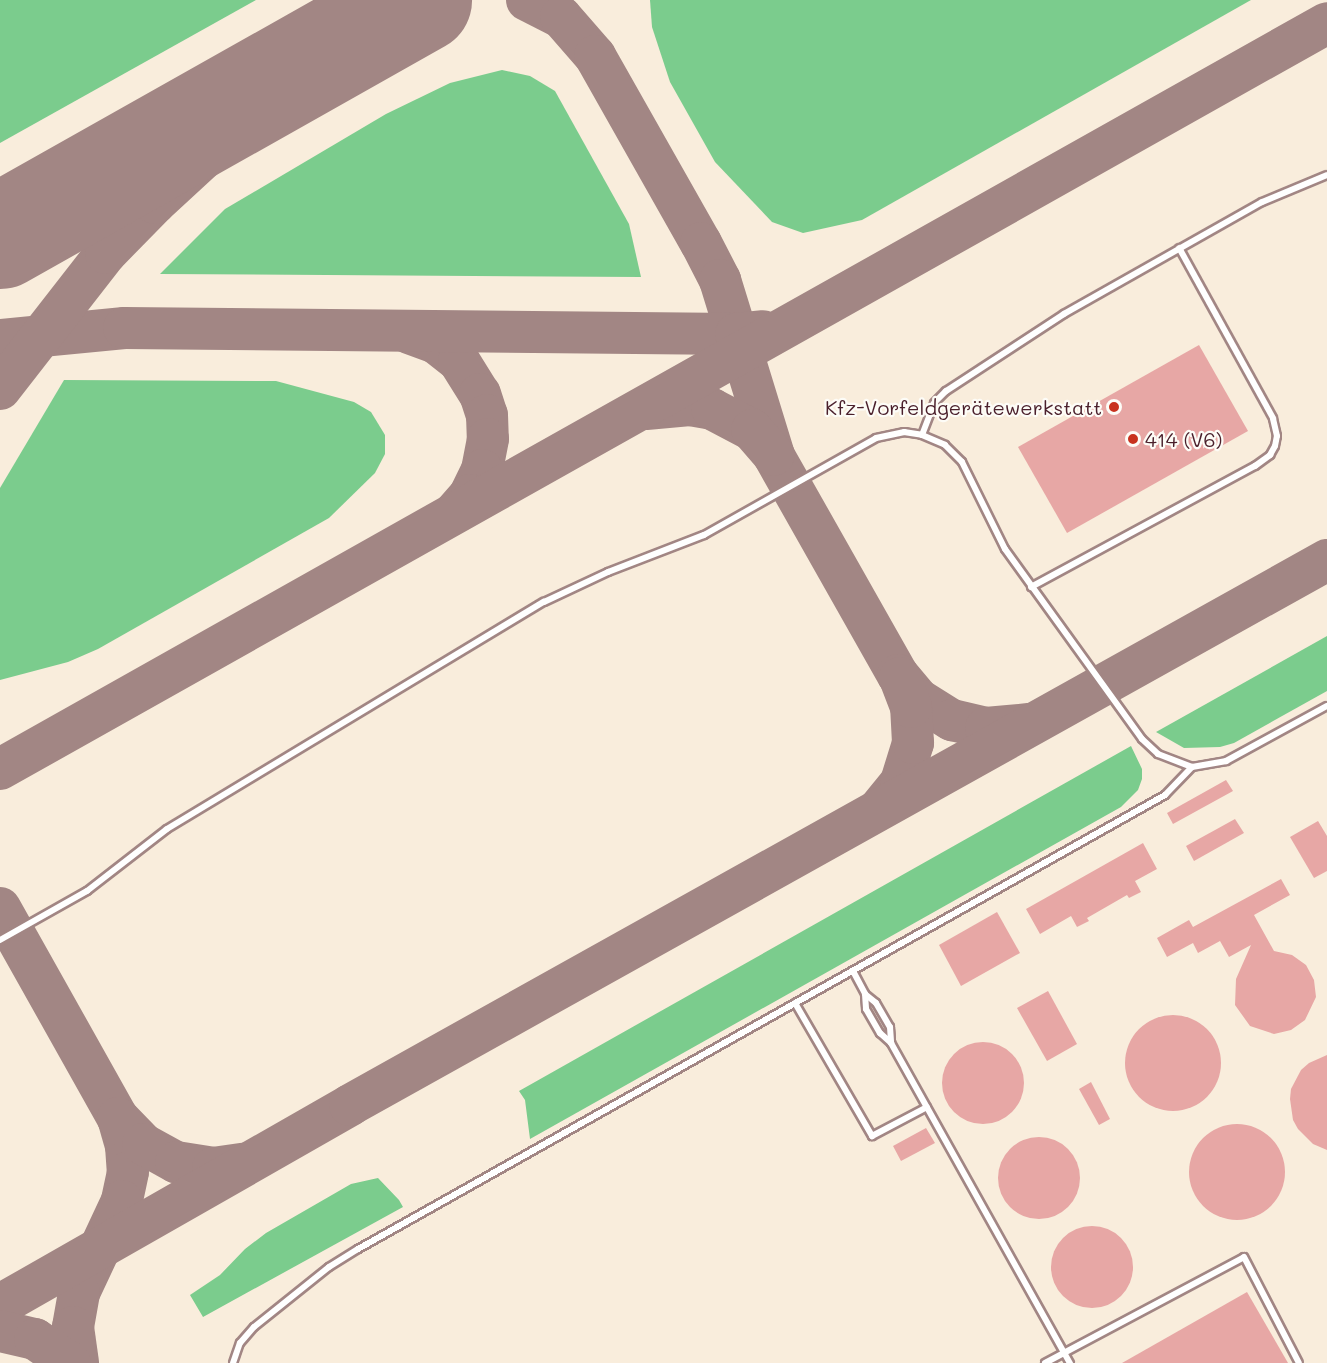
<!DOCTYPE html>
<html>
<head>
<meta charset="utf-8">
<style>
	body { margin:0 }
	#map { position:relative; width:1327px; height:1363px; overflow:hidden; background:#f9eddc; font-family:Mali,sans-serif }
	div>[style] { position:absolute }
	.green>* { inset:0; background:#7bcc8d }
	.taxiway>* { height:42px; margin:-21px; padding:0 21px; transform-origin:21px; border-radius:21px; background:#a28684 }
	.runway>* { height:105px; margin:-52.5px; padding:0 52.5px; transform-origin:52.5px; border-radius:52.5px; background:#a28684 }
	.building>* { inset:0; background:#e7a7a5 }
	.round { border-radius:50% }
	.roads { filter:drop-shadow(2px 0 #a28684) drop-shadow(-2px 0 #a28684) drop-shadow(0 2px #a28684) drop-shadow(0 -2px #a28684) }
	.lane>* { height:6px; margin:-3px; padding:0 3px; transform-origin:3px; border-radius:3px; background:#fff }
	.dots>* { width:16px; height:16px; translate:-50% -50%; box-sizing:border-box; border:3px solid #fdfcf7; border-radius:50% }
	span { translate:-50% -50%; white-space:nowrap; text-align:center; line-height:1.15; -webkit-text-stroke:4.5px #fdfcf7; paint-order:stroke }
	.poi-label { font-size:20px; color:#4a1f2b }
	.right { translate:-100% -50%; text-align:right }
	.left { translate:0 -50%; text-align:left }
</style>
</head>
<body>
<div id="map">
	<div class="green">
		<i style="clip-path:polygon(0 0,256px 0,0 143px)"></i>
		<i style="clip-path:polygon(650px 0,1251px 0,862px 220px,803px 233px,772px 222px,715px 162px,670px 82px,652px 27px)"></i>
		<i style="clip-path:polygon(502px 70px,530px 76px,555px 91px,629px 224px,641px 277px,160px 274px,225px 209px,386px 114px,450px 83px)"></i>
		<i style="clip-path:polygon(64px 380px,276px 381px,354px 402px,371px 412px,385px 435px,385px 454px,375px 473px,329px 518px,98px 649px,68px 662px,0 680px,0 488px)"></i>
		<i style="clip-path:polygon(1327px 636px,1327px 691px,1234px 743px,1220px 747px,1184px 748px,1156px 732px)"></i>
		<i style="clip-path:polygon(1131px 746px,1142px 769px,1142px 779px,1138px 790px,1121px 807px,530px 1139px,525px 1100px,519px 1091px)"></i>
		<i style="clip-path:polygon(378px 1178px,399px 1200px,403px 1207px,203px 1317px,190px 1295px,220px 1275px,245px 1249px,266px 1233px,351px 1184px)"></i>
	</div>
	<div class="taxiway">
		<i style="left:527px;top:0;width:38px;rotate:27deg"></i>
		<i style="left:561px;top:17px;width:52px;rotate:48.9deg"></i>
		<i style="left:595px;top:56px;width:215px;rotate:60.5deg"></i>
		<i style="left:701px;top:243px;width:42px;rotate:62.8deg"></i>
		<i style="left:720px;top:280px;width:184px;rotate:72.9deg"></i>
		<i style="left:774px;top:456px;width:252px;rotate:60.5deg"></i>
		<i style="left:898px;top:675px;width:31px;rotate:50deg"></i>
		<i style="left:918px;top:699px;width:40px;rotate:32deg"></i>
		<i style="left:952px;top:720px;width:35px;rotate:13deg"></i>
		<i style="left:986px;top:728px;width:43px;rotate:-5.3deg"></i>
		<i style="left:397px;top:12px;width:31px;rotate:-22deg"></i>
		<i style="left:409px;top:333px;width:29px;rotate:20deg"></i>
		<i style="left:436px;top:343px;width:29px;rotate:38deg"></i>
		<i style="left:459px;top:361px;width:39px;rotate:58deg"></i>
		<i style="left:480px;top:394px;width:22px;rotate:72deg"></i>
		<i style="left:487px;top:415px;width:24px;rotate:88deg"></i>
		<i style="left:488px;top:439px;width:32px;rotate:101deg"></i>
		<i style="left:482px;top:470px;width:28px;rotate:116deg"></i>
		<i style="left:470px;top:495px;width:23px;rotate:131deg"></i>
		<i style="left:0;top:340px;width:125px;rotate:-5.5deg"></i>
		<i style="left:124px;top:328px;width:612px;rotate:0.56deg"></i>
		<i style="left:736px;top:334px;width:27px;rotate:-6deg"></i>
		<i style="left:0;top:389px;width:172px;rotate:-52.1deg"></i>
		<i style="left:106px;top:253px;width:70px;rotate:-45.6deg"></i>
		<i style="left:155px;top:203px;width:84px;rotate:-42.6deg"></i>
		<i style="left:217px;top:146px;width:90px;rotate:-38.7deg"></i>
		<i style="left:287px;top:90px;width:118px;rotate:-35.7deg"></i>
		<i style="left:646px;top:409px;width:44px;rotate:-5.2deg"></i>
		<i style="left:690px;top:405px;width:22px;rotate:10deg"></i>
		<i style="left:712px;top:409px;width:45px;rotate:27.7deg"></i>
		<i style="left:752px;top:430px;width:33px;rotate:49deg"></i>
		<i style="left:0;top:769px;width:1522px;rotate:-29.34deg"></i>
		<i style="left:880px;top:808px;width:33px;rotate:-51deg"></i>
		<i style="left:901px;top:782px;width:41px;rotate:-72.9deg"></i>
		<i style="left:913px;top:743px;width:36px;rotate:-93deg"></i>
		<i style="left:911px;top:707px;width:31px;rotate:-111deg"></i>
		<i style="left:0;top:908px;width:241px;rotate:60.7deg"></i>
		<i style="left:118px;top:1118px;width:29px;rotate:74deg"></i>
		<i style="left:126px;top:1146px;width:26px;rotate:86deg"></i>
		<i style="left:128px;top:1172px;width:30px;rotate:102deg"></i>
		<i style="left:122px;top:1201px;width:102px;rotate:115.1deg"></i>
		<i style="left:79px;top:1293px;width:35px;rotate:100deg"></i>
		<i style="left:73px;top:1327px;width:36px;rotate:82deg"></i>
		<i style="left:118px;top:1118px;width:36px;rotate:46deg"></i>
		<i style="left:143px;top:1144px;width:38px;rotate:29deg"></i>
		<i style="left:176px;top:1162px;width:37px;rotate:9deg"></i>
		<i style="left:213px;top:1168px;width:30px;rotate:-8deg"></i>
		<i style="left:0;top:1305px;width:403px;rotate:-29.7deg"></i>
		<i style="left:350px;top:1105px;width:1119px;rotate:-29.15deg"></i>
		<i style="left:0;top:1331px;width:36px;rotate:13deg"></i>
		<i style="left:35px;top:1339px;width:42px;rotate:34.4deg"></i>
	</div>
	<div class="runway">
		<i style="left:0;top:236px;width:481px;rotate:-29.4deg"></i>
	</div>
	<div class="building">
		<i style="clip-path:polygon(1199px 345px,1248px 431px,1067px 533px,1018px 447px)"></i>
		<i style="clip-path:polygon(1226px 780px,1233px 791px,1173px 824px,1167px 813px)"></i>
		<i style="clip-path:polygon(1235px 819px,1244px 833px,1194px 861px,1186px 846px)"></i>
		<i style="clip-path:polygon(1318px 821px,1327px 836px,1327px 871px,1314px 878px,1290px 837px)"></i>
		<i style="clip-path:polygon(1143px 843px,1157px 869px,1135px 881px,1141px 892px,1129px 898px,1127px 895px,1087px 918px,1089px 921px,1077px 927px,1071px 916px,1040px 934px,1026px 909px)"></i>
		<i style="clip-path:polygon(1281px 879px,1290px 895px,1254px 915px,1274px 951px,1292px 955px,1306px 965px,1314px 980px,1316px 997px,1305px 1020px,1291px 1030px,1274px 1034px,1250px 1026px,1235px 1005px,1236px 979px,1251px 945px,1229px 957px,1220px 941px,1198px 953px,1193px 943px,1167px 957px,1157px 938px,1189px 920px,1193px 927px)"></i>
		<i style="clip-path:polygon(997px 912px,1020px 953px,961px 986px,939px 945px)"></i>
		<i style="clip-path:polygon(1048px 991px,1077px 1044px,1047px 1061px,1017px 1008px)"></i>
		<i class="round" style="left:1125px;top:1015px;width:96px;height:96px"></i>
		<i class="round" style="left:942px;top:1042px;width:82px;height:82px"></i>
		<i style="clip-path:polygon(1327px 1055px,1327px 1150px,1313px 1144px,1298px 1129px,1293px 1120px,1290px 1099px,1291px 1089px,1301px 1070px,1309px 1063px)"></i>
		<i style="clip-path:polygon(1091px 1082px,1110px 1119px,1099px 1125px,1079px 1089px)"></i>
		<i class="round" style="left:1189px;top:1124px;width:96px;height:96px"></i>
		<i style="clip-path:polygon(926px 1128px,935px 1143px,901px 1161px,893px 1146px)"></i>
		<i class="round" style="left:998px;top:1137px;width:82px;height:82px"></i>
		<i class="round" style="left:1051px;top:1226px;width:82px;height:82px"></i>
		<i style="clip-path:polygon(1247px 1292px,1288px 1363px,1122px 1363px)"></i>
	</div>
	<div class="roads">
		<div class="lane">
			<i style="left:922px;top:435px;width:25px;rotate:23deg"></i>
			<i style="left:945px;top:445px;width:24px;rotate:45deg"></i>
			<i style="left:962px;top:462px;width:97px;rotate:63.7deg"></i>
			<i style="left:1005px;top:549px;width:234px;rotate:54.2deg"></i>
			<i style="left:1142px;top:739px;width:22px;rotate:43deg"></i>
			<i style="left:1158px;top:754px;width:36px;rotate:21deg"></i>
			<i style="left:1031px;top:587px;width:255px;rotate:-28.4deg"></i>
			<i style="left:1255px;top:466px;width:19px;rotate:-36deg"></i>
			<i style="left:1270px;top:455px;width:10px;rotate:-61deg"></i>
			<i style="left:1275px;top:446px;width:10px;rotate:-79deg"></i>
			<i style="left:1277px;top:436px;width:18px;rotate:-103deg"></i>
			<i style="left:1273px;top:418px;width:194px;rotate:-118.9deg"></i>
			<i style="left:0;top:940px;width:100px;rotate:-29.4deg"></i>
			<i style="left:87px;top:891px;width:101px;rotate:-37.8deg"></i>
			<i style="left:167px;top:829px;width:440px;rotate:-31.1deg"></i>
			<i style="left:544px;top:602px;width:71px;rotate:-25.1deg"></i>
			<i style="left:608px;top:572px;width:103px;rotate:-21.1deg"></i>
			<i style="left:704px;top:535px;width:197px;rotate:-29.4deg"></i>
			<i style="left:876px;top:438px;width:29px;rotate:-12deg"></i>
			<i style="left:904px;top:432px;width:18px;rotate:9deg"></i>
			<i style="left:922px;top:435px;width:34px;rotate:-69deg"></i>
			<i style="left:934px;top:403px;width:17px;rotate:-45deg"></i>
			<i style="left:946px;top:391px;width:141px;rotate:-33.1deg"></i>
			<i style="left:1064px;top:314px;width:227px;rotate:-29.5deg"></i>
			<i style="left:1262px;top:202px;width:70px;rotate:-22.6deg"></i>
			<i style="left:853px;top:971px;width:26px;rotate:62deg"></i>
			<i style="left:865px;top:994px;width:15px;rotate:86deg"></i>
			<i style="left:866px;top:1009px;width:28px;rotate:60deg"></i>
			<i style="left:880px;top:1033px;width:15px;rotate:42deg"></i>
			<i style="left:891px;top:1043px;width:367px;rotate:60.8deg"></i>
			<i style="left:865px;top:994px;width:14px;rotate:39deg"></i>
			<i style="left:876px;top:1003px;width:28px;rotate:60deg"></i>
			<i style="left:890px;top:1027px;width:16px;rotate:86deg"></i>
			<i style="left:795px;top:1003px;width:154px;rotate:59.9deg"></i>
			<i style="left:872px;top:1136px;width:62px;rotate:-27.8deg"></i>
			<i style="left:233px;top:1363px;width:21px;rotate:-71deg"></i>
			<i style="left:240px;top:1343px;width:21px;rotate:-49deg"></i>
			<i style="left:254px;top:1327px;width:96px;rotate:-38.7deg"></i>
			<i style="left:329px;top:1267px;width:34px;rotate:-32deg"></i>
			<i style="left:358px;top:1249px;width:926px;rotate:-29.36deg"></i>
			<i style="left:1165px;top:795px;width:39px;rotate:-46deg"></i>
			<i style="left:1192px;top:767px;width:35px;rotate:-10deg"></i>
			<i style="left:1226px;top:761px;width:115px;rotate:-28.6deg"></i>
			<i style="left:1045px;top:1363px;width:225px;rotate:-28deg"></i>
			<i style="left:1244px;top:1257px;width:119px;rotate:62.6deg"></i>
		</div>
	</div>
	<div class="dots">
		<i style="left:1114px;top:407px;background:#c8321e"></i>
		<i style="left:1133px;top:439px;background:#c8321e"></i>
	</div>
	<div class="poi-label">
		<span class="right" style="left:1102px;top:407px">Kfz-Vorfeldgerätewerkstatt</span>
		<span class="left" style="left:1145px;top:439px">414 (V6)</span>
	</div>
</div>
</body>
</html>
